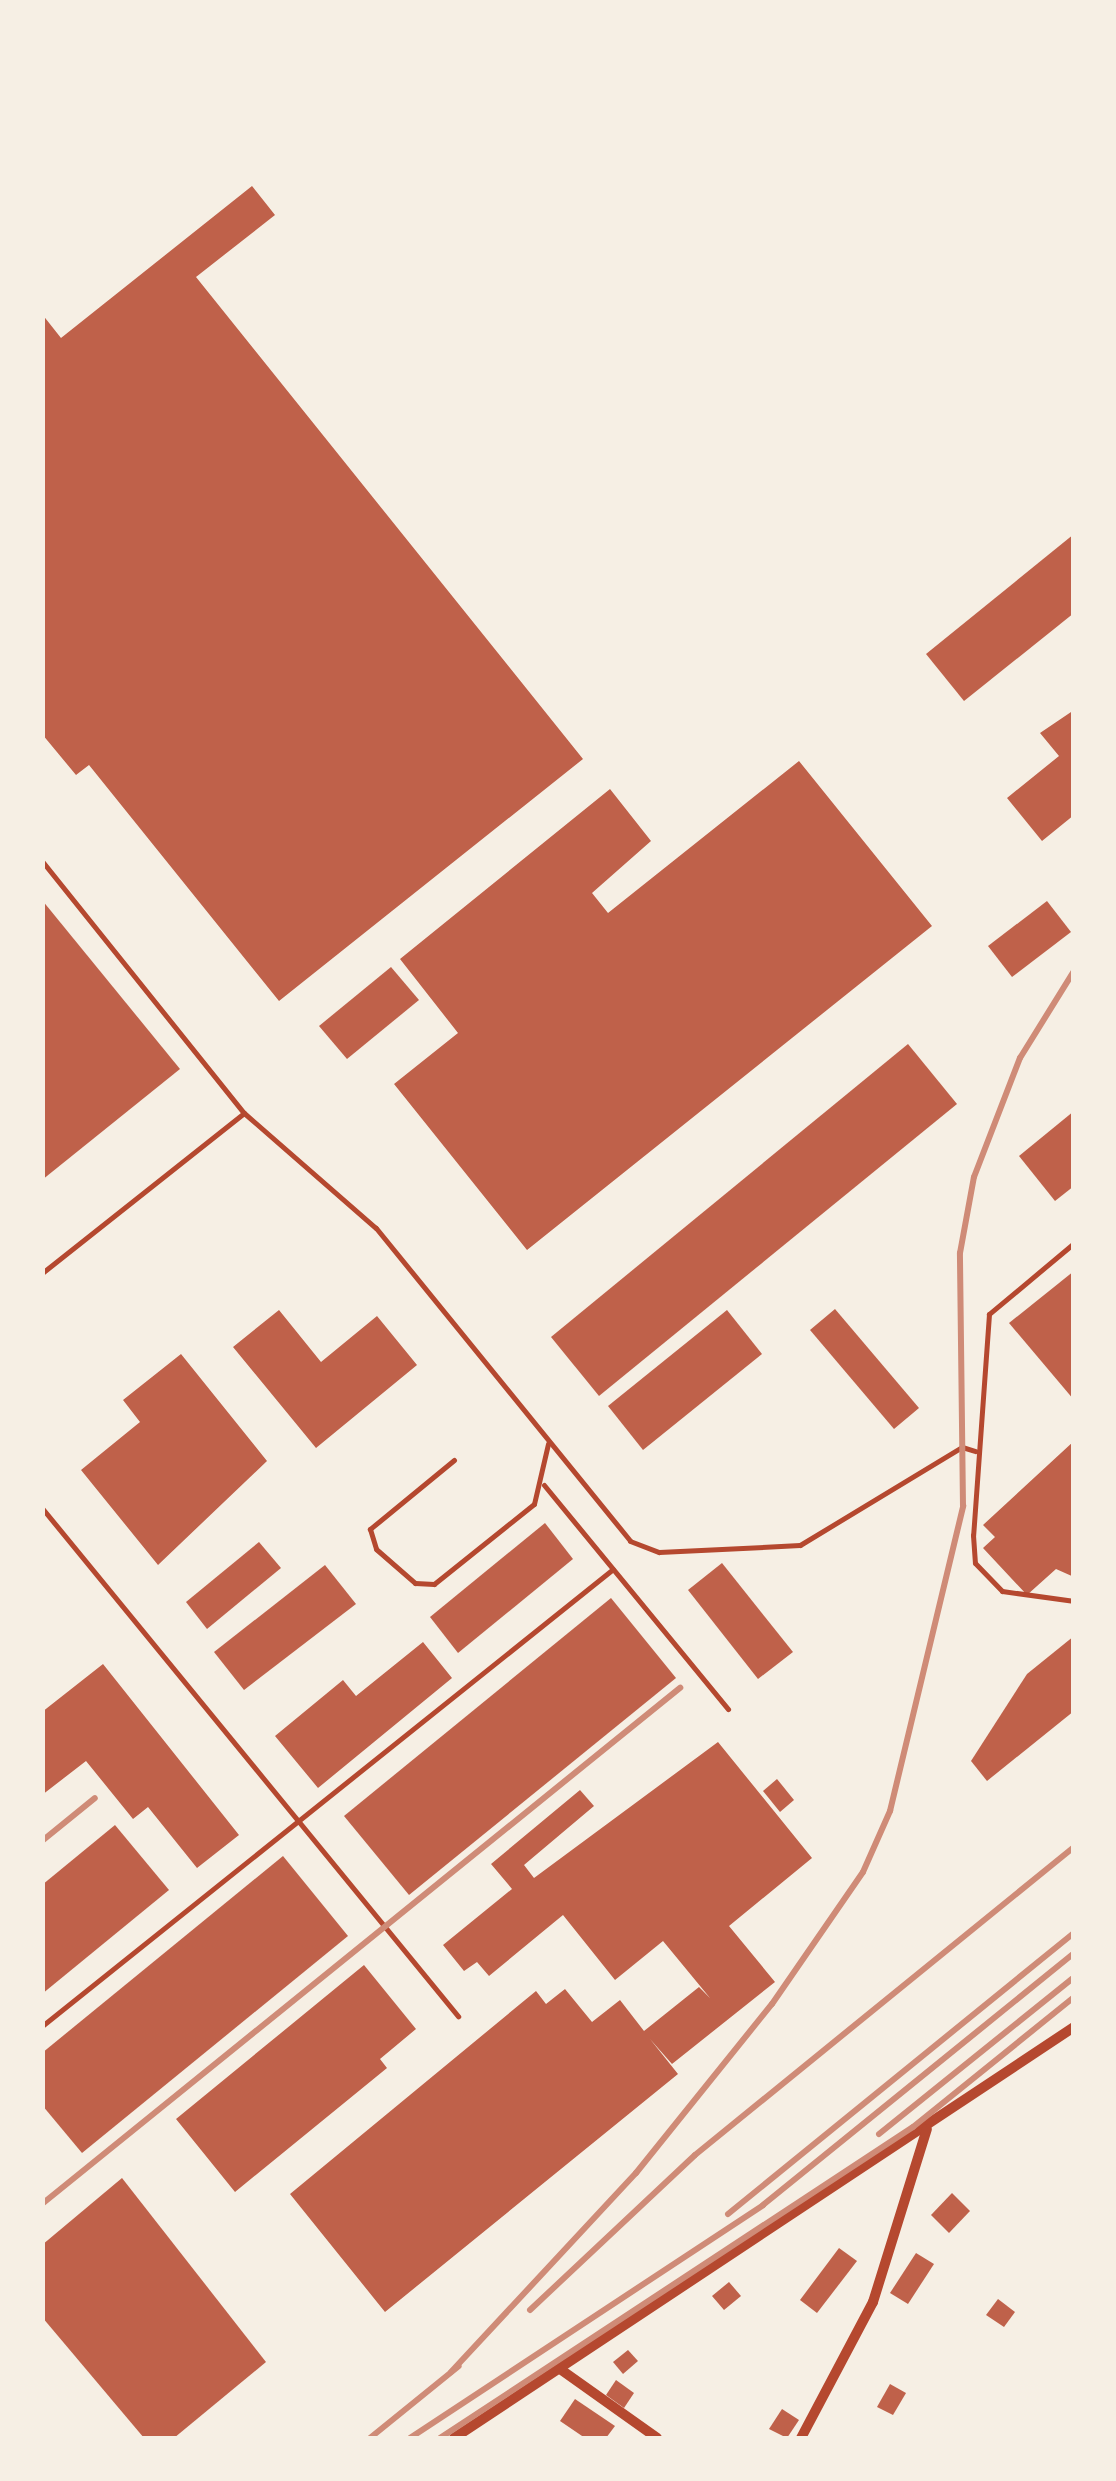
<!DOCTYPE html>
<html>
<head>
<meta charset="utf-8">
<style>
	body { margin:0 }
	#map { position:relative; width:1116px; height:2481px; overflow:hidden; background:#f6efe4; font-family:Overpass,sans-serif }
	div>[style] { position:absolute }
	.building>* { inset:0; background:#bf614a }
	.service>* { height:5px; margin:-2.5px; padding:0 2.5px; transform-origin:2.5px; border-radius:2.5px; background:#b5482f }
	.minor>* { height:10px; margin:-5px; padding:0 5px; transform-origin:5px; border-radius:5px; background:#b5482f }
	.rail>* { height:6px; margin:-3px; padding:0 3px; transform-origin:3px; border-radius:3px; background:#cf8b77 }
	span { translate:-50% -50%; white-space:nowrap; text-align:center; line-height:1.15; -webkit-text-stroke:8px #f6efe4; paint-order:stroke }
	.frame { position:absolute; inset:0; border:45px solid #f6efe4; pointer-events:none }
</style>
</head>
<body>
<div id="map">
	<div class="building">
		<i style="clip-path:polygon(252px 186px,275px 215px,196px 277px,583px 759px,279px 1001px,89px 765px,76px 775px,42px 734px,42px 314px,61px 338px)"></i>
		<i style="clip-path:polygon(1074px 534px,1074px 613px,964px 701px,926px 654px)"></i>
		<i style="clip-path:polygon(1074px 710px,1074px 815px,1042px 841px,1007px 798px,1059px 756px,1040px 733px)"></i>
		<i style="clip-path:polygon(799px 761px,932px 926px,527px 1250px,394px 1084px,458px 1033px,400px 959px,610px 789px,651px 841px,592px 893px,608px 913px)"></i>
		<i style="clip-path:polygon(42px 900px,180px 1069px,42px 1180px)"></i>
		<i style="clip-path:polygon(1047px 901px,1071px 932px,1012px 977px,988px 946px)"></i>
		<i style="clip-path:polygon(391px 967px,419px 1000px,347px 1059px,319px 1026px)"></i>
		<i style="clip-path:polygon(908px 1044px,957px 1104px,599px 1396px,551px 1337px)"></i>
		<i style="clip-path:polygon(1074px 1111px,1074px 1186px,1055px 1201px,1019px 1156px)"></i>
		<i style="clip-path:polygon(1074px 1271px,1074px 1400px,1009px 1323px)"></i>
		<i style="clip-path:polygon(835px 1309px,919px 1408px,894px 1429px,810px 1330px)"></i>
		<i style="clip-path:polygon(279px 1310px,321px 1362px,377px 1316px,417px 1365px,316px 1448px,233px 1347px)"></i>
		<i style="clip-path:polygon(727px 1310px,762px 1354px,643px 1450px,608px 1406px)"></i>
		<i style="clip-path:polygon(181px 1354px,267px 1461px,158px 1565px,81px 1470px,140px 1422px,123px 1400px)"></i>
		<i style="clip-path:polygon(1074px 1441px,1074px 1577px,1056px 1569px,1027px 1595px,983px 1548px,995px 1537px,983px 1525px)"></i>
		<i style="clip-path:polygon(545px 1523px,573px 1559px,458px 1653px,430px 1617px)"></i>
		<i style="clip-path:polygon(259px 1542px,281px 1568px,207px 1629px,186px 1602px)"></i>
		<i style="clip-path:polygon(722px 1563px,793px 1652px,758px 1679px,688px 1590px)"></i>
		<i style="clip-path:polygon(325px 1565px,356px 1604px,244px 1690px,214px 1652px)"></i>
		<i style="clip-path:polygon(611px 1598px,676px 1678px,409px 1895px,344px 1816px)"></i>
		<i style="clip-path:polygon(1074px 1636px,1074px 1711px,987px 1781px,971px 1761px,1027px 1674px)"></i>
		<i style="clip-path:polygon(423px 1642px,452px 1678px,318px 1788px,275px 1736px,343px 1680px,356px 1696px)"></i>
		<i style="clip-path:polygon(103px 1664px,239px 1835px,197px 1868px,148px 1807px,133px 1819px,86px 1761px,42px 1795px,42px 1712px)"></i>
		<i style="clip-path:polygon(718px 1742px,812px 1858px,729px 1926px,775px 1982px,672px 2064px,650px 2039px,678px 2074px,385px 2312px,290px 2194px,536px 1991px,546px 2004px,565px 1989px,592px 2022px,620px 2000px,644px 2031px,699px 1987px,710px 1998px,663px 1941px,615px 1980px,563px 1915px,489px 1976px,477px 1962px,464px 1971px,443px 1945px,512px 1889px,491px 1864px,580px 1790px,594px 1806px,524px 1865px,534px 1878px)"></i>
		<i style="clip-path:polygon(777px 1779px,794px 1800px,780px 1812px,763px 1791px)"></i>
		<i style="clip-path:polygon(115px 1825px,169px 1890px,42px 1994px,42px 1885px)"></i>
		<i style="clip-path:polygon(283px 1856px,348px 1936px,82px 2153px,42px 2105px,42px 2053px)"></i>
		<i style="clip-path:polygon(364px 1965px,416px 2029px,380px 2059px,387px 2068px,235px 2192px,176px 2119px)"></i>
		<i style="clip-path:polygon(122px 2178px,266px 2362px,174px 2438px,144px 2438px,42px 2317px,42px 2245px)"></i>
		<i style="clip-path:polygon(952px 2193px,970px 2211px,949px 2233px,931px 2215px)"></i>
		<i style="clip-path:polygon(839px 2248px,857px 2261px,817px 2313px,800px 2300px)"></i>
		<i style="clip-path:polygon(916px 2253px,934px 2264px,908px 2304px,890px 2293px)"></i>
		<i style="clip-path:polygon(729px 2282px,741px 2296px,724px 2310px,712px 2296px)"></i>
		<i style="clip-path:polygon(998px 2299px,1015px 2312px,1004px 2327px,986px 2315px)"></i>
		<i style="clip-path:polygon(628px 2350px,638px 2361px,623px 2374px,613px 2362px)"></i>
		<i style="clip-path:polygon(616px 2380px,634px 2393px,624px 2408px,606px 2395px)"></i>
		<i style="clip-path:polygon(890px 2384px,906px 2393px,893px 2415px,877px 2407px)"></i>
		<i style="clip-path:polygon(575px 2399px,615px 2426px,606px 2438px,585px 2438px,560px 2421px)"></i>
		<i style="clip-path:polygon(782px 2409px,799px 2420px,787px 2438px,769px 2429px)"></i>
	</div>
	<div class="service">
		<i style="left:42px;top:251px;width:17px;rotate:90deg"></i>
		<i style="left:42px;top:861px;width:323px;rotate:51.3deg"></i>
		<i style="left:244px;top:1113px;width:258px;rotate:141.6deg"></i>
		<i style="left:244px;top:1113px;width:175px;rotate:41.1deg"></i>
		<i style="left:376px;top:1228px;width:403px;rotate:50.9deg"></i>
		<i style="left:630px;top:1541px;width:31px;rotate:21deg"></i>
		<i style="left:659px;top:1552px;width:141px;rotate:-2.8deg"></i>
		<i style="left:800px;top:1545px;width:189px;rotate:-31.2deg"></i>
		<i style="left:962px;top:1447px;width:14px;rotate:17deg"></i>
		<i style="left:1074px;top:1243px;width:111px;rotate:140.1deg"></i>
		<i style="left:989px;top:1314px;width:222px;rotate:94.1deg"></i>
		<i style="left:973px;top:1535px;width:28px;rotate:86deg"></i>
		<i style="left:975px;top:1563px;width:39px;rotate:46deg"></i>
		<i style="left:1002px;top:1591px;width:73px;rotate:7.9deg"></i>
		<i style="left:454px;top:1460px;width:109px;rotate:140.6deg"></i>
		<i style="left:370px;top:1529px;width:21px;rotate:73deg"></i>
		<i style="left:376px;top:1549px;width:52px;rotate:41.1deg"></i>
		<i style="left:415px;top:1583px;width:19px;rotate:3deg"></i>
		<i style="left:434px;top:1584px;width:128px;rotate:-38.7deg"></i>
		<i style="left:534px;top:1504px;width:62px;rotate:-76.9deg"></i>
		<i style="left:544px;top:1485px;width:290px;rotate:50.6deg"></i>
		<i style="left:42px;top:1508px;width:657px;rotate:50.69deg"></i>
		<i style="left:42px;top:2026px;width:731px;rotate:-38.67deg"></i>
	</div>
	<div class="minor">
		<i style="left:560px;top:2369px;width:119px;rotate:35.4deg"></i>
		<i style="left:454px;top:2438px;width:744px;rotate:-33.54deg"></i>
		<i style="left:801px;top:2438px;width:154px;rotate:-62.1deg"></i>
		<i style="left:873px;top:2302px;width:181px;rotate:-72.7deg"></i>
	</div>
	<div class="rail">
		<i style="left:42px;top:1841px;width:68px;rotate:-39.1deg"></i>
		<i style="left:879px;top:2134px;width:250px;rotate:-38.8deg"></i>
		<i style="left:42px;top:2204px;width:821px;rotate:-38.97deg"></i>
		<i style="left:728px;top:2214px;width:446px;rotate:-39.1deg"></i>
		<i style="left:530px;top:2310px;width:226px;rotate:-43.2deg"></i>
		<i style="left:695px;top:2155px;width:488px;rotate:-39.1deg"></i>
		<i style="left:451px;top:2372px;width:272px;rotate:-47.1deg"></i>
		<i style="left:636px;top:2173px;width:217px;rotate:-51.2deg"></i>
		<i style="left:772px;top:2004px;width:160px;rotate:-55.4deg"></i>
		<i style="left:863px;top:1872px;width:67px;rotate:-66.1deg"></i>
		<i style="left:890px;top:1811px;width:314px;rotate:-76.5deg"></i>
		<i style="left:963px;top:1506px;width:253px;rotate:-90.7deg"></i>
		<i style="left:960px;top:1253px;width:77px;rotate:-79.6deg"></i>
		<i style="left:974px;top:1177px;width:128px;rotate:-68.9deg"></i>
		<i style="left:1020px;top:1058px;width:102px;rotate:-58.2deg"></i>
		<i style="left:370px;top:2438px;width:114px;rotate:-39deg"></i>
		<i style="left:410px;top:2438px;width:423px;rotate:-33.4deg"></i>
		<i style="left:763px;top:2205px;width:400px;rotate:-39deg"></i>
		<i style="left:440px;top:2438px;width:566px;rotate:-33.33deg"></i>
		<i style="left:913px;top:2127px;width:207px;rotate:-38.9deg"></i>
	</div>
	<div class="frame"></div>
</div>
</body>
</html>
